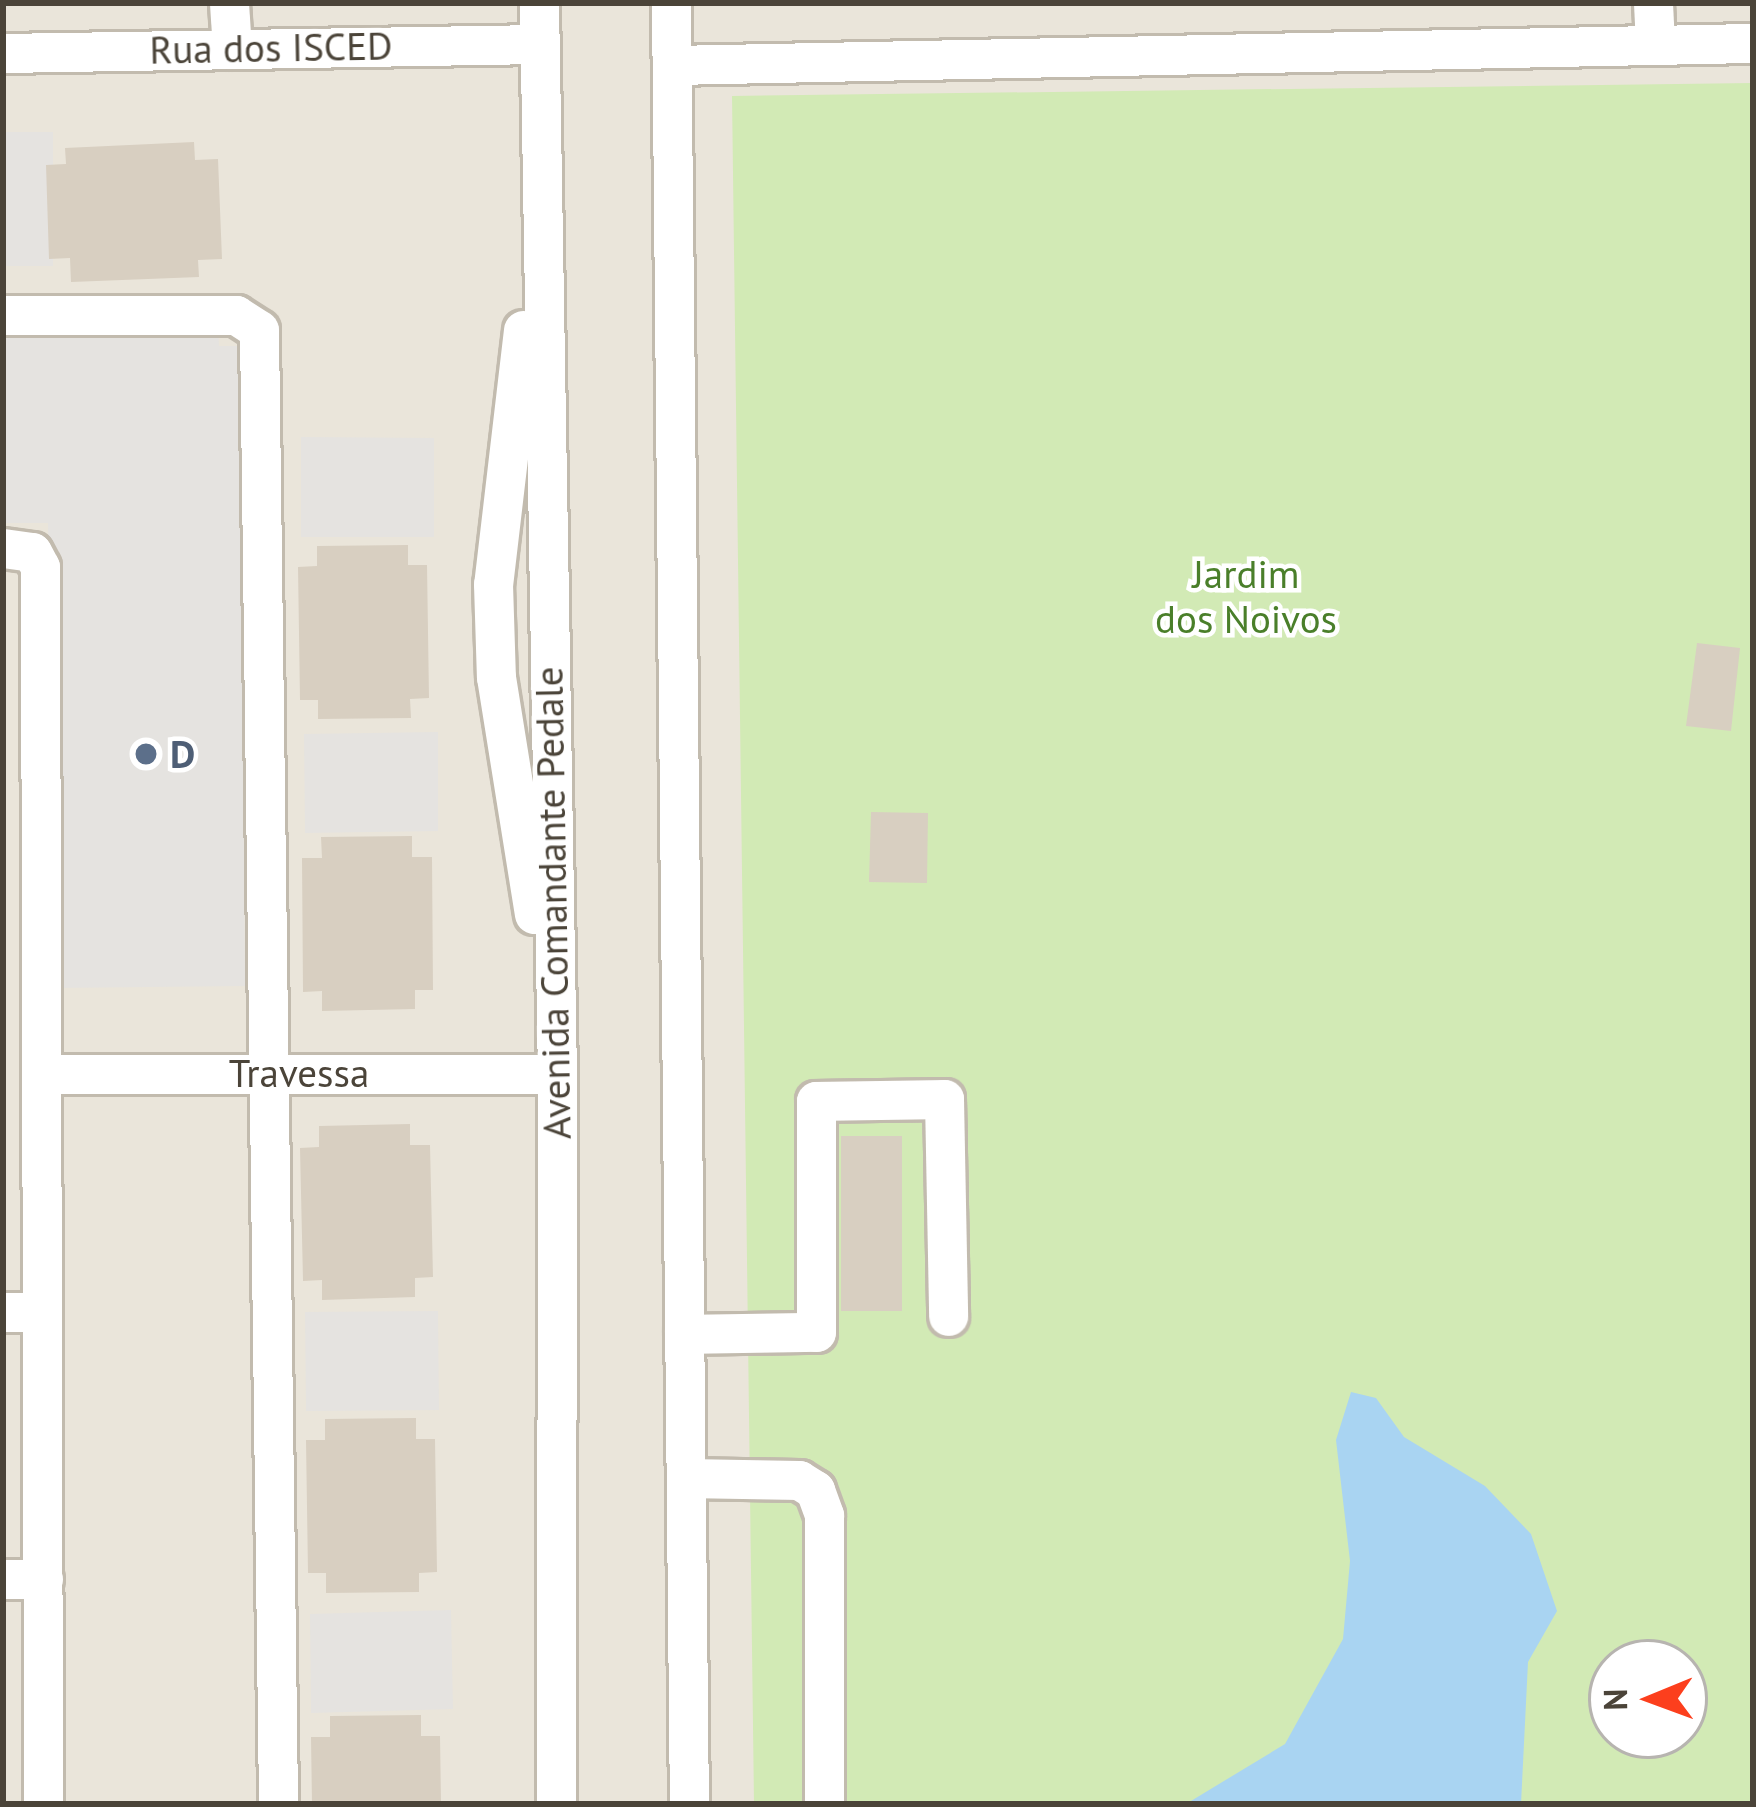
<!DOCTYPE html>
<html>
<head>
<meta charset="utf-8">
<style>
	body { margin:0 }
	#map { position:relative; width:1756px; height:1807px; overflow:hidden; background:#f6f3ec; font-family:"PT Sans",sans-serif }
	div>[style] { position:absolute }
	.residential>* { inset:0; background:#eae5da }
	.green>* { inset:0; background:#d2eab5 }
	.parking>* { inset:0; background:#e5e3e0 }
	.water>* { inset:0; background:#a9d4f2 }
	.building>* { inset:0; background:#d8cfc1 }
	.roads { filter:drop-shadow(3px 0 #c2bbae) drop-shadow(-3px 0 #c2bbae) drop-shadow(0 3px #c2bbae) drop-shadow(0 -3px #c2bbae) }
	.minor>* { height:39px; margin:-19.5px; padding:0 19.5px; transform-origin:19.5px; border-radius:19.5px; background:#fff }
	.dots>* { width:33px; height:33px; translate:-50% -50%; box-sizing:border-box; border:6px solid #fff; border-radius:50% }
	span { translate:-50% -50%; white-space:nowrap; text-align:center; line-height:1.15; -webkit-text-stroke:9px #fff; paint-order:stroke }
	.street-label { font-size:39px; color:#4b4439 }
	.park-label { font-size:39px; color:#4a7f2a }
	.service-label { font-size:39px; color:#4e5e75; font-weight:700 }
	.left { translate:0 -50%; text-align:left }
	.frame { position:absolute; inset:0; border:6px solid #4b4439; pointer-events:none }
	.north { position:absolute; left:1588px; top:1639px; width:120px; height:120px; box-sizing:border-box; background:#fff; border:3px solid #b7b4b0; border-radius:50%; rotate:269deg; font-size:33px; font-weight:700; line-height:48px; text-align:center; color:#4b4439 }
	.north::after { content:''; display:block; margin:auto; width:42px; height:54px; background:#fc3f1d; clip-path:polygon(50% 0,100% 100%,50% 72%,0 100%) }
</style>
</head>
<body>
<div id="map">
	<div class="residential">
		<i style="clip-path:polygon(evenodd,3px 3px,1753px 3px,1753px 1804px,3px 1804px,3px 3px,1612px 1663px,1684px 1663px,1684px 1735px,1612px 1735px,1612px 1663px)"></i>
	</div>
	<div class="green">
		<i style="clip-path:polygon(evenodd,1753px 83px,1753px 1804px,754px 1804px,732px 96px,1753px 83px,1612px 1663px,1684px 1663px,1684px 1735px,1612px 1735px,1612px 1663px)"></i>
	</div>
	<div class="parking">
		<i style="clip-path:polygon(3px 132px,53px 132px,53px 266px,3px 266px)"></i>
		<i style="clip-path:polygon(218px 321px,219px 346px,240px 346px,245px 986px,52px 988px,48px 523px,3px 523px,3px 323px)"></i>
		<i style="clip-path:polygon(301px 437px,434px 438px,434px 537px,301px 537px)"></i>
		<i style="clip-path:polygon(438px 732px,438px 831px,305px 833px,304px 734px)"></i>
		<i style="clip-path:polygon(438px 1311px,439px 1410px,306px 1411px,305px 1312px)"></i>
		<i style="clip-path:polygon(451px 1610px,453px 1709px,311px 1713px,310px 1614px)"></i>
	</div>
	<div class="water">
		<i style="clip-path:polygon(1351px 1392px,1376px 1398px,1404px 1437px,1485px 1486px,1531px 1534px,1557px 1611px,1528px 1662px,1521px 1804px,1186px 1804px,1285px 1744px,1343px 1639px,1350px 1561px,1336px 1440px)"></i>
	</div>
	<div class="building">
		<i style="clip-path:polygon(194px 142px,195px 160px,218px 159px,222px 259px,198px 260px,199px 277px,71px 282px,70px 258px,49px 259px,46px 165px,66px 164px,65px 148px)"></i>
		<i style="clip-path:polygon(408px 545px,408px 565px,427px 565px,429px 698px,410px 699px,411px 718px,318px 719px,318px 700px,300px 700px,298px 567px,317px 566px,317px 546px)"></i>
		<i style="clip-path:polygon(1697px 643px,1740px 648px,1731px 731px,1686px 726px)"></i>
		<i style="clip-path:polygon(871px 812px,928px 813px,927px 883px,869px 882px)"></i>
		<i style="clip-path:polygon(412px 836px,412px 857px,432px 857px,433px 990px,415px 990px,415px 1009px,322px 1011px,322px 991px,303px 992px,302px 858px,322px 858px,321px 837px)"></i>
		<i style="clip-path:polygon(410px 1124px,410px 1145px,430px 1145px,433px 1277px,415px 1278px,415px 1297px,322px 1300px,322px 1280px,303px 1281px,300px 1148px,319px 1147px,319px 1126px)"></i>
		<i style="clip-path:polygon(841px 1136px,902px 1136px,902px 1311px,841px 1311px)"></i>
		<i style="clip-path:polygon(416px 1418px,416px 1439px,435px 1439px,437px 1572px,419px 1573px,419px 1592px,326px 1593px,326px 1573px,308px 1573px,306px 1440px,325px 1440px,325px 1419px)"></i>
		<i style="clip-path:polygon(421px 1715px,421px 1736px,440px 1736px,441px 1804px,312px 1804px,311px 1737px,330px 1737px,330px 1716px)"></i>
	</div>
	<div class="roads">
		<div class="minor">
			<i style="left:229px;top:3px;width:46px;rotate:86.3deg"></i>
			<i style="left:539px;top:3px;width:1071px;rotate:89.04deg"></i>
			<i style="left:557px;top:1074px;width:730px;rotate:90.08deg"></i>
			<i style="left:671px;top:3px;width:1801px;rotate:89.43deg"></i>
			<i style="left:1653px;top:3px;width:41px;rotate:87.2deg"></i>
			<i style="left:3px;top:53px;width:536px;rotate:-0.96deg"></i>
			<i style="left:673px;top:65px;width:1080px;rotate:-1.17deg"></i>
			<i style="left:3px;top:315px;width:233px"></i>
			<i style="left:236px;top:315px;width:27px;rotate:33deg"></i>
			<i style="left:259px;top:330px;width:1474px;rotate:89.26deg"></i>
			<i style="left:523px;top:330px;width:256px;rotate:96.7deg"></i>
			<i style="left:493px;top:584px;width:93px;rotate:88.2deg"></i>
			<i style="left:496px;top:677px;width:240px;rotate:80.9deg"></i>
			<i style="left:3px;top:548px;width:29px;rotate:8deg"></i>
			<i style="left:32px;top:552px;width:17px;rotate:62deg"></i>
			<i style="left:40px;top:567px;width:1237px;rotate:89.86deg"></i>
			<i style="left:41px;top:1074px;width:516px"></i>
			<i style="left:3px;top:1312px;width:39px;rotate:-1deg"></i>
			<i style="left:684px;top:1334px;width:132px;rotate:-0.9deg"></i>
			<i style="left:816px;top:1332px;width:231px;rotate:-90deg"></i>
			<i style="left:816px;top:1101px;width:128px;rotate:-0.9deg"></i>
			<i style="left:944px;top:1099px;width:217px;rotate:88.9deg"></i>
			<i style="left:686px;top:1478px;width:113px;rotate:1deg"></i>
			<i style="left:799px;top:1480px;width:19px;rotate:32deg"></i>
			<i style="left:815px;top:1490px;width:27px;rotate:70deg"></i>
			<i style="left:824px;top:1515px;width:289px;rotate:90deg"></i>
			<i style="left:3px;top:1579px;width:40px"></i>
		</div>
	</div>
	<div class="dots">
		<i style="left:146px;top:754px;background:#5c6f8a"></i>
	</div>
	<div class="street-label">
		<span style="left:271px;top:48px;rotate:-1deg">Rua dos ISCED</span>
		<span style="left:553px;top:903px;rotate:-91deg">Avenida Comandante Pedale</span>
		<span style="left:299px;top:1073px">Travessa</span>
	</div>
	<div class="park-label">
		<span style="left:1246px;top:597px">Jardim<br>dos Noivos</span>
	</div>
	<div class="service-label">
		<span class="left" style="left:170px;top:754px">D</span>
	</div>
	<div class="frame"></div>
	<div class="north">N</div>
</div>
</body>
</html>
